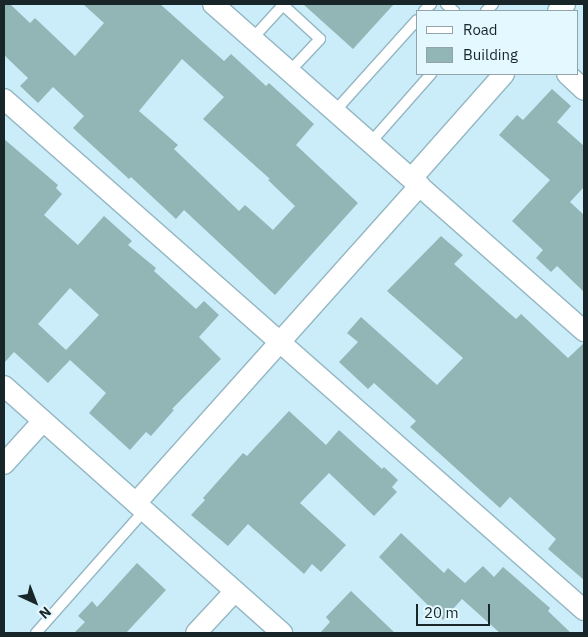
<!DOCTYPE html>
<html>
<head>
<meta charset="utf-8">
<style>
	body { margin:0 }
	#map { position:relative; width:588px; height:637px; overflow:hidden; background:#caedf9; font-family:"IBM Plex Sans",sans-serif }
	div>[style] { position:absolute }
	.building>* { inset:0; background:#91b6b5 }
	.roads { filter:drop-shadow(1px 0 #94b6c2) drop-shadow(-1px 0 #94b6c2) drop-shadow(0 1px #94b6c2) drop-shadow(0 -1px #94b6c2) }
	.lane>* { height:10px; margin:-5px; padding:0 5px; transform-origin:5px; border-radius:5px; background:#fff }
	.street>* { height:20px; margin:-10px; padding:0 10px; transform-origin:10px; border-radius:10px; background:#fff }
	span { translate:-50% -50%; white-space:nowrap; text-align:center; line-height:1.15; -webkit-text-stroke:4px #e3f8ff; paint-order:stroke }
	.frame { position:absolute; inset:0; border:5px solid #18262a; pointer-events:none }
	.legend { position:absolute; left:416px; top:10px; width:162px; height:65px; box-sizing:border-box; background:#e3f8ff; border:1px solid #92a4aa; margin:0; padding:6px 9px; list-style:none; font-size:15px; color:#18262a }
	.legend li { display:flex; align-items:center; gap:10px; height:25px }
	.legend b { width:25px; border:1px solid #92a4aa }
	.north { position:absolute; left:10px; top:577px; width:50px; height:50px; -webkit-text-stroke:4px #e3f8ff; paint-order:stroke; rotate:137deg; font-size:14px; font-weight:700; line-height:20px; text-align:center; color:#18262a }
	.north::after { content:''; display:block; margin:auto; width:18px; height:22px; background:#18262a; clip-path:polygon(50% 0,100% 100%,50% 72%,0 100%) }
	.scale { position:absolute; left:416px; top:604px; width:74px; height:22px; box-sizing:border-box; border:2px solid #18262a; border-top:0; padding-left:6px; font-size:15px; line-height:18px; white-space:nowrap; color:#18262a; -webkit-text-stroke:4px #e3f8ff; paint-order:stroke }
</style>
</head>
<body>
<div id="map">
	<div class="building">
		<i style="clip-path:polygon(evenodd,4px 4px,10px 4px,30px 23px,35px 18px,75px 56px,104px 23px,83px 4px,160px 4px,224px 61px,231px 54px,266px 86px,269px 83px,314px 124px,296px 145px,358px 203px,275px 295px,184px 210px,176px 219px,131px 177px,129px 179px,73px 128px,84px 116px,53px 87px,38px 103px,20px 86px,28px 78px,4px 55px,4px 4px,182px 59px,224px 97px,203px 119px,270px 179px,268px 180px,295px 206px,273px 230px,245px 205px,239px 211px,174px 149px,178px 145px,139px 111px,182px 59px)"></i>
		<i style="clip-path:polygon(303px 4px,394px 4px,353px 49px)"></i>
		<i style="clip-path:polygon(552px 89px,571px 106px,557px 122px,584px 146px,584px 187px,570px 202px,584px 215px,584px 292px,557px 266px,551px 272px,536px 258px,543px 250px,512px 221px,550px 180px,499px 135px,517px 115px,523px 120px)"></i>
		<i style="clip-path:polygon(evenodd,4px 139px,58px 185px,56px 188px,62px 194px,44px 215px,78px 245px,104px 216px,132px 241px,128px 245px,156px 268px,154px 271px,196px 309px,204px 301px,219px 315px,199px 337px,221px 359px,172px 409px,174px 410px,151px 436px,146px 432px,130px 450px,89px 413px,106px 393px,70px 360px,48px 383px,14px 352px,4px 363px,4px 139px,70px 288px,99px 315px,66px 350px,38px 324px,70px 288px)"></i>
		<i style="clip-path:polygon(441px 236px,463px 255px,454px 264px,516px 319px,521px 314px,568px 358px,584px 343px,584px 580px,548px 549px,556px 539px,510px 497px,500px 508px,410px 427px,416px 421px,374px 383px,368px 389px,339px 362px,358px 342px,347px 333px,361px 317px,437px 385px,463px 358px,387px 291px)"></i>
		<i style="clip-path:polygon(289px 411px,326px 445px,339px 430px,382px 469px,384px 467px,398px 480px,392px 487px,397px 492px,374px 516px,329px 473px,300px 503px,346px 545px,321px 572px,312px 564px,304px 574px,248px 524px,228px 546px,191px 515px,205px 500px,203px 498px,243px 453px,247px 456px)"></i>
		<i style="clip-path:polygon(401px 533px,444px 573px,448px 568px,465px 583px,483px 566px,494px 577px,503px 567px,550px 608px,548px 611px,571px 633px,500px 633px,462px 599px,443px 620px,379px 557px)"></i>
		<i style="clip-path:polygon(137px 563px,166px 590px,126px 633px,74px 633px,85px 622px,78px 616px,92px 601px,97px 607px)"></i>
		<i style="clip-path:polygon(351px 591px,395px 633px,320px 633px,330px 622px,326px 617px)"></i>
	</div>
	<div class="roads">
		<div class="lane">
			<i style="left:446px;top:4px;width:11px;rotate:41deg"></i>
			<i style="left:424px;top:11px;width:10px;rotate:-45deg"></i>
			<i style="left:486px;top:11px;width:10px;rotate:-45deg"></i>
			<i style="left:252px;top:39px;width:46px;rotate:-47.6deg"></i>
			<i style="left:283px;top:5px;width:50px;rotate:42.6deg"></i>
			<i style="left:320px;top:39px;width:44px;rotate:133.2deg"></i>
			<i style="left:335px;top:111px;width:122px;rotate:-48deg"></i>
			<i style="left:371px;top:142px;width:91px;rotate:-48.6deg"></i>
			<i style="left:36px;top:633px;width:163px;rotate:-48.5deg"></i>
		</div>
		<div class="street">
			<i style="left:213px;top:4px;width:495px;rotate:41.4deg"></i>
			<i style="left:558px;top:11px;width:10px;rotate:-45deg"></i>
			<i style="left:567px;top:74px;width:23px;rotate:43deg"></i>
			<i style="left:4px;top:99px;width:773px;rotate:41.38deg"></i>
			<i style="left:412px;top:178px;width:139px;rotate:-48.5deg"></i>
			<i style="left:4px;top:386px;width:372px;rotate:41.6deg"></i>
			<i style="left:4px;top:464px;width:58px;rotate:-47.8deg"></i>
			<i style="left:136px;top:503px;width:426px;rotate:-48.2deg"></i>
			<i style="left:196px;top:633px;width:57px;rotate:-47.1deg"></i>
		</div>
	</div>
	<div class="frame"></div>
	<ul class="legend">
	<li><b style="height:6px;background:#fff"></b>Road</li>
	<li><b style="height:14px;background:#91b6b5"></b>Building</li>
	</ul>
	<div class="north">N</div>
	<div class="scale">20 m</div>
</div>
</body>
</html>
